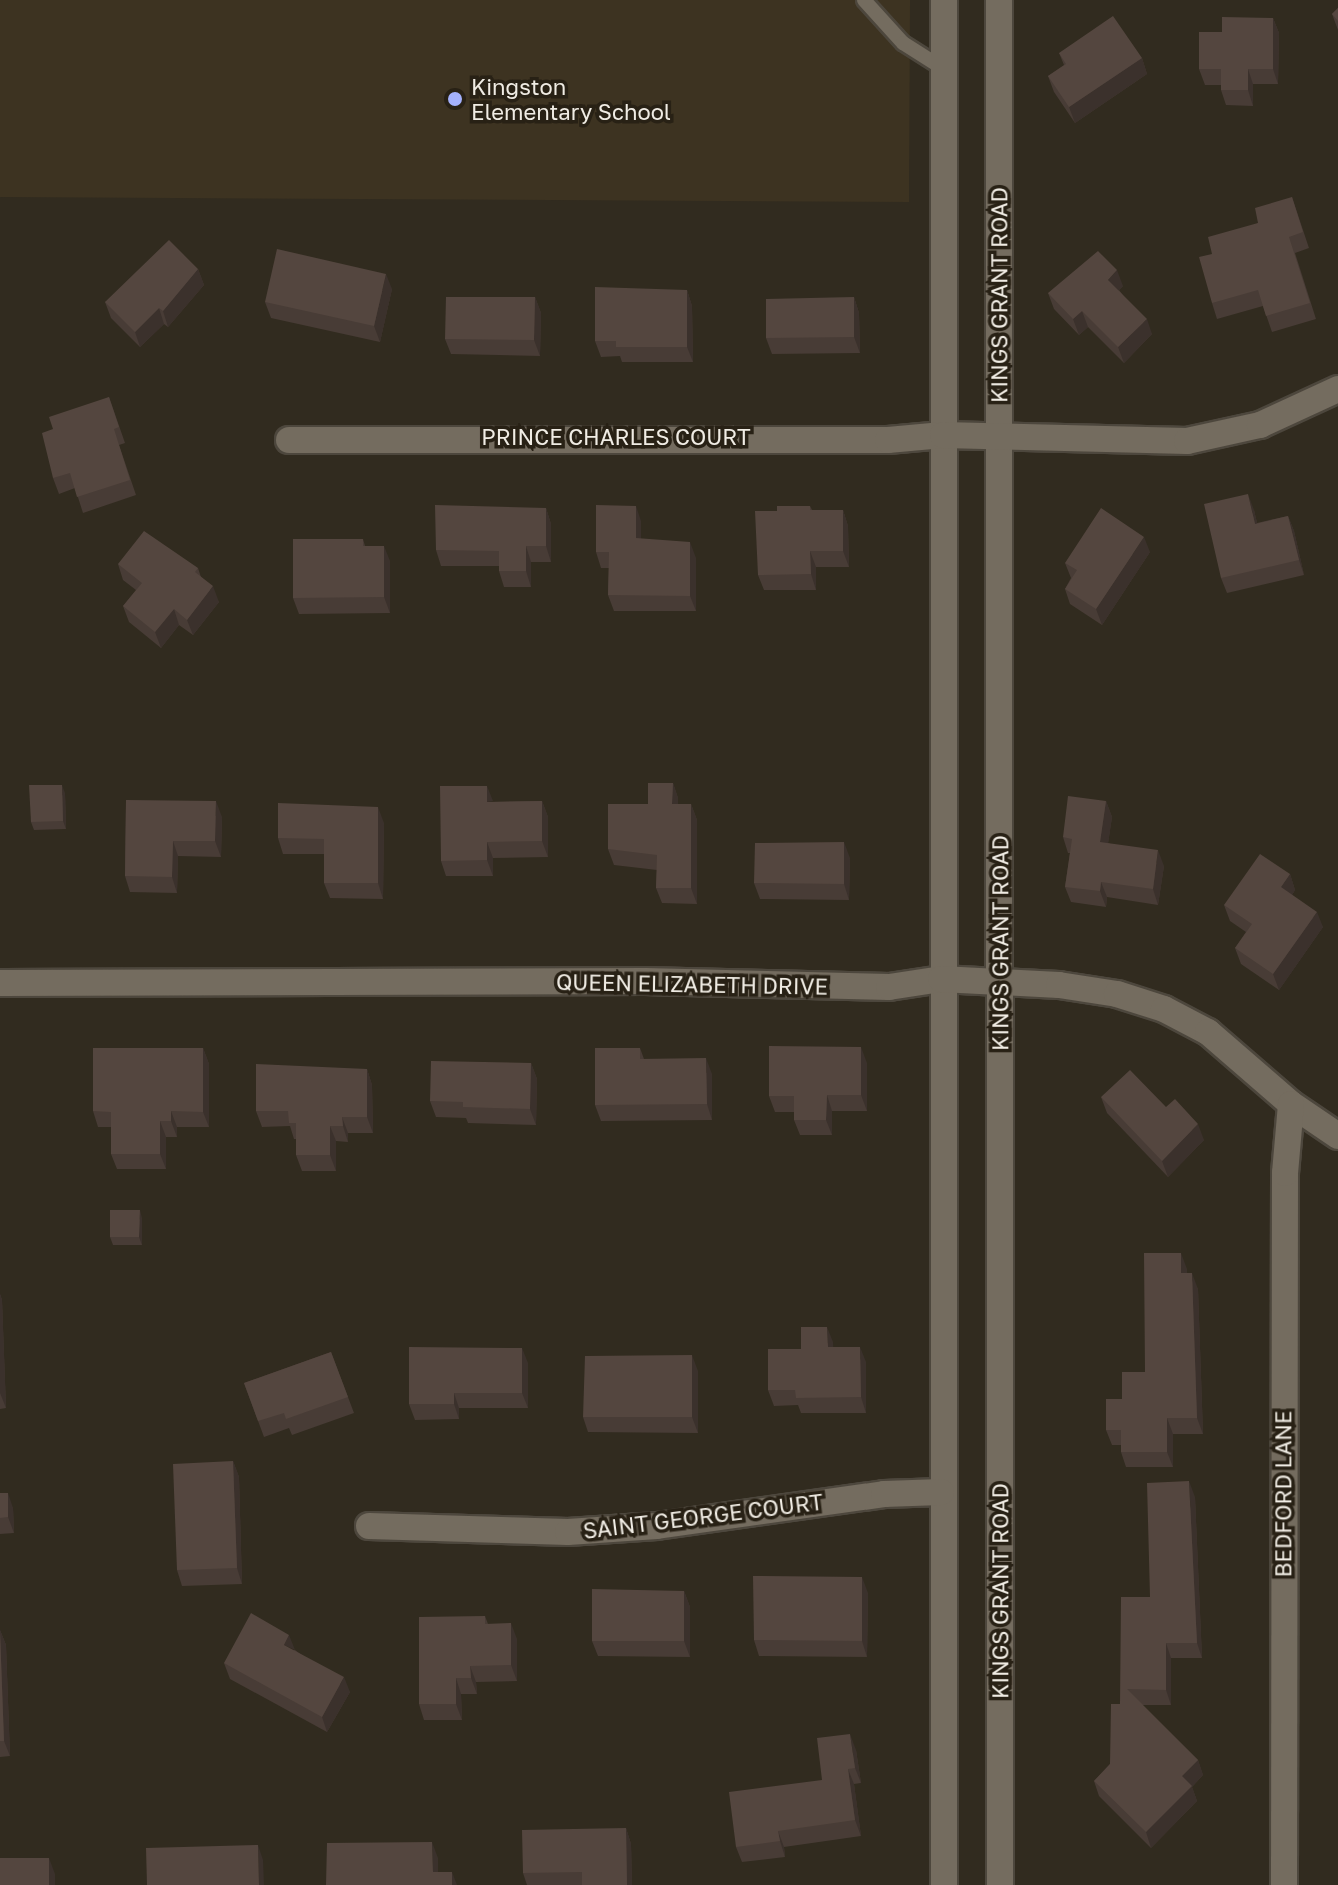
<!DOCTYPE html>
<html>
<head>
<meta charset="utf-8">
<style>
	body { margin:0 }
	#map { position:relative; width:1338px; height:1885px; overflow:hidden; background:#312b1f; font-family:"Golos Text",sans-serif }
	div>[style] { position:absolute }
	.built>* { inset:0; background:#3d3321 }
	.roads { filter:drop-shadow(2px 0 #4d473d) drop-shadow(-2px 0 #4d473d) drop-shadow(0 2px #4d473d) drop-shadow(0 -2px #4d473d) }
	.service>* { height:14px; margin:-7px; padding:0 7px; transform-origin:7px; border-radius:7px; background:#746c5f }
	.minor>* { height:26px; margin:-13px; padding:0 13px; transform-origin:13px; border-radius:13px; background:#746c5f }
	.wall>* { inset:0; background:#483c36 }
	.shaded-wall>* { inset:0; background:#3b312c }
	.building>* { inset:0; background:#54463f }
	.dots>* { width:22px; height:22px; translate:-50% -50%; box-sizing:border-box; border:4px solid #282115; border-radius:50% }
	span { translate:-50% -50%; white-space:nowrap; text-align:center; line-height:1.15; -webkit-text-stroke:7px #282115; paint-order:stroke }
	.poi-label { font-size:22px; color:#f0ece4 }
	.left { translate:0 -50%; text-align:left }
	.street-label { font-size:22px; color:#f0ece4 }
</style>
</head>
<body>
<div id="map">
	<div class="built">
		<i style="clip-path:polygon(0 0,910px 0,909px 202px,0 197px)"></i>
	</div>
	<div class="roads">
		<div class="service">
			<i style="left:864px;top:0;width:58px;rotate:47.8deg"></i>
			<i style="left:903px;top:43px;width:49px;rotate:32.4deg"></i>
		</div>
		<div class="minor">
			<i style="left:944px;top:0;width:1885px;rotate:90deg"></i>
			<i style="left:999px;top:0;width:1885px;rotate:89.97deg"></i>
			<i style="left:289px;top:440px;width:599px"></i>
			<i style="left:888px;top:440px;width:55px;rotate:-5.2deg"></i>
			<i style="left:943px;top:435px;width:244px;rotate:1.4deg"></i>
			<i style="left:1187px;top:441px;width:75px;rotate:-12.4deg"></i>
			<i style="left:1260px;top:425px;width:86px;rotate:-24.8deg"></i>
			<i style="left:0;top:983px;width:645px;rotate:-0.18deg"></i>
			<i style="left:645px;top:981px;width:244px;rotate:1.4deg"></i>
			<i style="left:889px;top:987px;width:53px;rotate:-8.7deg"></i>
			<i style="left:941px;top:979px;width:118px;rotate:2.9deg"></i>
			<i style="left:1059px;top:985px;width:59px;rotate:8.8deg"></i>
			<i style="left:1117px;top:994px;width:49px;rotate:17.7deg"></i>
			<i style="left:1164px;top:1009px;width:50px;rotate:27.6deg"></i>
			<i style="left:1208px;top:1032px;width:110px;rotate:40.9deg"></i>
			<i style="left:1291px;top:1104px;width:57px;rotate:34.2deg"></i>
			<i style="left:369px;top:1526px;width:199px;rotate:1.7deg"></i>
			<i style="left:568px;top:1532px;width:89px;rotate:-3.9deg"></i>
			<i style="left:657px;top:1526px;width:229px;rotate:-8deg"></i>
			<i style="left:884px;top:1494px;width:57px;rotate:-2deg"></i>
			<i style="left:1284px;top:1885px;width:712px;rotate:-89.92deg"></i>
			<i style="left:1285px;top:1173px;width:69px;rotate:-85deg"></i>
		</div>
	</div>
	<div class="wall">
		<i style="clip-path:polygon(1338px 8px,1338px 30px,1332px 14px)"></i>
		<i style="clip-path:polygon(1273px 18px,1279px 33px,1278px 84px,1253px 84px,1253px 106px,1226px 105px,1221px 90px,1221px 85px,1205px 85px,1199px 69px,1222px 32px)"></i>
		<i style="clip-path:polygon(1059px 53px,1142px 58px,1147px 74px,1075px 123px,1054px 92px,1048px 76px,1064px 65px)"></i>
		<i style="clip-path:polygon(1292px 197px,1309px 248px,1295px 253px,1316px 319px,1272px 332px,1263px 306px,1217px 319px,1212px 303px,1212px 254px,1258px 223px)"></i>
		<i style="clip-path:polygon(198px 269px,204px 285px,168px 327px,164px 324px,140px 347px,111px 318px,105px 302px)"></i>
		<i style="clip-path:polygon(1123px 286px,1119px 290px,1152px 334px,1124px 363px,1088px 327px,1079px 335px,1054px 309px,1048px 293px)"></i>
		<i style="clip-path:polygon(392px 289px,380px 342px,271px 318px,265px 302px)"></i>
		<i style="clip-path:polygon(687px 290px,692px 306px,693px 362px,622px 362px,620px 356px,601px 357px,595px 341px)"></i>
		<i style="clip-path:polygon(535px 297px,541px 313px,540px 356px,451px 354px,445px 339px)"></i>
		<i style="clip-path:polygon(854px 297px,859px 313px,860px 353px,772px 354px,766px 338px)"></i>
		<i style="clip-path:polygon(109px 397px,125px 443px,119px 445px,136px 495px,83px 513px,75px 488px,59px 494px,53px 478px,53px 429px)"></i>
		<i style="clip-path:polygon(810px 506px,812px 510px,843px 510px,848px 526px,849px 567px,816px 567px,816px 590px,764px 590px,758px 575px,777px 511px)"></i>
		<i style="clip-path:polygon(546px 508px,551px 524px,551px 562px,531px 562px,531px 587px,504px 587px,499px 571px,499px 566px,441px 566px,436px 550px)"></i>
		<i style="clip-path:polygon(1254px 510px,1257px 523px,1288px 516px,1294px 531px,1304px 575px,1227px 593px,1221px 578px)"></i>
		<i style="clip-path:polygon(641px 521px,641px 539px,696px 558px,696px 611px,614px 611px,608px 595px,609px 568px,601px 568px,596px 552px)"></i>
		<i style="clip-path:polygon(363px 539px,365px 546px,390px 561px,390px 613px,299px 614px,293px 598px)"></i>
		<i style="clip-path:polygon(1150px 552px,1102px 625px,1070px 604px,1065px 589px,1071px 578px,1065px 563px)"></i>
		<i style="clip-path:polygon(118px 564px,198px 568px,201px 577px,219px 602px,193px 635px,179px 625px,161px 648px,129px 622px,123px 606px,136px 590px,123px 580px)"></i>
		<i style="clip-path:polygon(673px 783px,678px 798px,678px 804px,691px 804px,697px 820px,697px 904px,662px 903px,656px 888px,657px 870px,614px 865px,608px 849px,648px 804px)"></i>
		<i style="clip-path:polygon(65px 793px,66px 829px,34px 830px,31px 822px)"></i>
		<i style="clip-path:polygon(126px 800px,222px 817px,221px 857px,178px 856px,177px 893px,130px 892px,125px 876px)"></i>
		<i style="clip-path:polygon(542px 801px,548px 817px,548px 857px,493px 858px,493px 876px,446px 876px,441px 861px,493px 802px)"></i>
		<i style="clip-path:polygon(1106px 801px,1112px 817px,1108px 843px,1164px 866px,1158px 905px,1107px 897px,1106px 907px,1071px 902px,1065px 887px,1070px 853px,1068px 853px,1063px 837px)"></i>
		<i style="clip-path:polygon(384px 823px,383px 899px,330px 898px,324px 883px,324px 854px,283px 854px,278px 838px)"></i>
		<i style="clip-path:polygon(850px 858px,849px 900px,760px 899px,754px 883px)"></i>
		<i style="clip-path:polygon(1290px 874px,1295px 890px,1292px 895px,1323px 927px,1279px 990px,1241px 964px,1235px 948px,1246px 932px,1230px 921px,1224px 905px)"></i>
		<i style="clip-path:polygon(203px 1048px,209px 1064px,209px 1127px,177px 1127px,177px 1137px,166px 1137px,166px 1169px,117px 1169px,111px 1154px,111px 1127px,98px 1127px,93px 1111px)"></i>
		<i style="clip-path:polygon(640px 1048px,644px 1059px,712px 1074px,712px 1120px,601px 1121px,595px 1105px)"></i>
		<i style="clip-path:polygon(531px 1063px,537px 1079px,536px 1125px,468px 1123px,466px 1118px,436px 1117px,430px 1101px)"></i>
		<i style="clip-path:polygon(867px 1063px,867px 1111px,832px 1111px,832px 1135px,800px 1135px,794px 1120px,794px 1112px,775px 1112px,769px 1096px)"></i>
		<i style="clip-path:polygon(367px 1069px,372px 1085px,373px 1133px,348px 1133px,348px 1142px,336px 1141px,336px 1171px,302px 1171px,296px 1155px,296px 1139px,294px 1139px,290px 1126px,262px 1127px,256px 1111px)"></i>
		<i style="clip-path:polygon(1101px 1097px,1166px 1107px,1204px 1140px,1168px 1177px,1107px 1113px)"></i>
		<i style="clip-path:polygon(142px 1218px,142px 1245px,113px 1245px,110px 1237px)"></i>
		<i style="clip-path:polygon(1187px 1269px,1187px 1273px,1198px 1289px,1203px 1434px,1173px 1434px,1173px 1467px,1126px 1467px,1121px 1452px,1121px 1445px,1112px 1445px,1106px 1430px,1122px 1399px,1145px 1372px)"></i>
		<i style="clip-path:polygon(0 1294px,2px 1300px,6px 1408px,0 1409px)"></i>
		<i style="clip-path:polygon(833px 1342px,833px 1347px,866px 1362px,866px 1413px,801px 1413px,798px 1405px,774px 1406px,768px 1390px,801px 1349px)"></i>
		<i style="clip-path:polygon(331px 1352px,354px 1413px,292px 1435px,289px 1428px,264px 1437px,244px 1383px)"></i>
		<i style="clip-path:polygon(528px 1363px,528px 1408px,459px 1408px,459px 1419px,415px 1420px,409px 1404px)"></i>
		<i style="clip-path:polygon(698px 1371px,698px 1433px,588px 1432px,583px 1417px)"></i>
		<i style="clip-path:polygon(233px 1461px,239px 1477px,242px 1584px,182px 1586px,177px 1570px)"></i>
		<i style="clip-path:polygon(0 1493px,13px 1508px,14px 1533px,0 1534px)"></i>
		<i style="clip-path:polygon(1195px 1497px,1202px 1658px,1171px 1658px,1171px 1705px,1142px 1705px,1198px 1760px,1203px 1775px,1192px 1787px,1197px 1801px,1151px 1848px,1099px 1796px,1094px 1781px,1110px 1764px,1120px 1704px,1150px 1597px)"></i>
		<i style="clip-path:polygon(684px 1591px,690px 1607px,690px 1657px,598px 1656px,592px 1641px)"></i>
		<i style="clip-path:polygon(868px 1593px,867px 1657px,759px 1656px,754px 1640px)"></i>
		<i style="clip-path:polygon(485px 1616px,488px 1624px,517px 1639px,517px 1681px,476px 1682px,477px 1694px,461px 1694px,462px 1720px,424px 1720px,419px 1704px)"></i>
		<i style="clip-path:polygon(0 1630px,6px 1645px,10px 1756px,0 1757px)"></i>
		<i style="clip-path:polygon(295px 1650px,350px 1692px,327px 1732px,230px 1679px,224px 1663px)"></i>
		<i style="clip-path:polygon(856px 1750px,861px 1783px,854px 1784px,861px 1836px,784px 1847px,785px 1857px,742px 1862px,736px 1847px,822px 1780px)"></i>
		<i style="clip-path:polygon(626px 1828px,631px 1844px,632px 1885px,527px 1885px,523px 1873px)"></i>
	</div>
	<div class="shaded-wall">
		<i style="clip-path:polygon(1273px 18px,1279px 33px,1278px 84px,1273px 69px)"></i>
		<i style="clip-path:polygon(1142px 58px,1147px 74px,1075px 123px,1069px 107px)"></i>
		<i style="clip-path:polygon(1248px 69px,1253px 84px,1253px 106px,1248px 90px)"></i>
		<i style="clip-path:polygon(198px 269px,204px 285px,168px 327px,163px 311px)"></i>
		<i style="clip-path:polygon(1117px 270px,1123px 286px,1114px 295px,1108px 280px)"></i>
		<i style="clip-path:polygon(386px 274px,392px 289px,380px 342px,374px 326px)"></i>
		<i style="clip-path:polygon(687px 290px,692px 306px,693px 362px,687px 347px)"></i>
		<i style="clip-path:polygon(535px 297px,541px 313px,540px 356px,534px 340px)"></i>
		<i style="clip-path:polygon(854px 297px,859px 313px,860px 353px,854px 337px)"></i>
		<i style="clip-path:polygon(159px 308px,164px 324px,140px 347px,135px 332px)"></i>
		<i style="clip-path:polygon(1082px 311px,1088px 327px,1079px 335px,1073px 319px)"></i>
		<i style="clip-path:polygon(1147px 319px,1152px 334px,1124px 363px,1118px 347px)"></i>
		<i style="clip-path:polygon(1248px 494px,1254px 510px,1261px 539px,1255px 524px)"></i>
		<i style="clip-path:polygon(636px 506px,641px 521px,641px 554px,636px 538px)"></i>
		<i style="clip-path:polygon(546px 508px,551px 524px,551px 562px,546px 546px)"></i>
		<i style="clip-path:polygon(843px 510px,848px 526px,849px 567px,843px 551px)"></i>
		<i style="clip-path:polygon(1288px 516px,1294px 531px,1304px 575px,1299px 560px)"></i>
		<i style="clip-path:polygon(1144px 537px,1150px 552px,1102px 625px,1096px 609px)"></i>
		<i style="clip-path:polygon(690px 542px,696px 558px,696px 611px,690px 596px)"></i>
		<i style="clip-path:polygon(384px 546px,390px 561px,390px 613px,384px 597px)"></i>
		<i style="clip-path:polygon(526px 546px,531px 562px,531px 587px,526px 571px)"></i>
		<i style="clip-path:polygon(810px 551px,816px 567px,816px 590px,811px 574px)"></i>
		<i style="clip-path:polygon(213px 586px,219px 602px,193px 635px,187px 620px)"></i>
		<i style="clip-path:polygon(174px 609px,179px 625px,161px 648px,155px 632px)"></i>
		<i style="clip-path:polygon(673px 783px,678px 798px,678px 820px,672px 804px)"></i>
		<i style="clip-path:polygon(62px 785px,65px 793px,66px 829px,63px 821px)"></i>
		<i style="clip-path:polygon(487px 786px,493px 801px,487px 802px)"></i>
		<i style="clip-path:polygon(216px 801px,222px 817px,221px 857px,215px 841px)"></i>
		<i style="clip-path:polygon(542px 801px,548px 817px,548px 857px,542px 841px)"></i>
		<i style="clip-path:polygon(1106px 801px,1112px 817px,1106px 858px,1100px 842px)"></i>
		<i style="clip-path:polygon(691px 804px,697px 820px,697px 904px,691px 888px)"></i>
		<i style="clip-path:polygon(378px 807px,384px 823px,383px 899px,378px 883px)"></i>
		<i style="clip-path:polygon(173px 841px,178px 856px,177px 893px,172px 877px)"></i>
		<i style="clip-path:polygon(487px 842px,493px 858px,493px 876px,487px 860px)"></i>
		<i style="clip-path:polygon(844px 842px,850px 858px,849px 900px,844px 884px)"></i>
		<i style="clip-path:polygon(1158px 850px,1164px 866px,1158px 905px,1153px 889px)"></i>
		<i style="clip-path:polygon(1290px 874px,1295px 890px,1287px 903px,1281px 887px)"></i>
		<i style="clip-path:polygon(1101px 882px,1107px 897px,1106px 907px,1100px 891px)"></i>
		<i style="clip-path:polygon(1317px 912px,1323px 927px,1279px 990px,1273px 974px)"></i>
		<i style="clip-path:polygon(861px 1047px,867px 1063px,867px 1111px,861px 1095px)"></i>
		<i style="clip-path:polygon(203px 1048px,209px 1064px,209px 1127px,203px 1112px)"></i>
		<i style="clip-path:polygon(706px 1058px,712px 1074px,712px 1120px,707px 1104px)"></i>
		<i style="clip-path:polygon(531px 1063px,537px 1079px,536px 1125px,530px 1109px)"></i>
		<i style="clip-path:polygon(367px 1069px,372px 1085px,373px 1133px,367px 1117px)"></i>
		<i style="clip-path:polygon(827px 1095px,832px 1111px,832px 1135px,826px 1120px)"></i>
		<i style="clip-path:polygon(171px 1111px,177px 1127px,177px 1137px,171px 1121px)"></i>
		<i style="clip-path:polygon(342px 1117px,348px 1133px,348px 1142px,343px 1126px)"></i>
		<i style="clip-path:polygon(160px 1121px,166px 1137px,166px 1169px,160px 1154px)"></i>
		<i style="clip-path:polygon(1198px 1124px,1204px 1140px,1168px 1177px,1162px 1161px)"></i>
		<i style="clip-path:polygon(330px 1126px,336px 1141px,336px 1171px,330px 1155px)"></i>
		<i style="clip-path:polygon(140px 1210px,142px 1218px,142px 1245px,139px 1237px)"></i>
		<i style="clip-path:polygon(1181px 1253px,1187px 1269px,1187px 1289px,1181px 1273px)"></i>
		<i style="clip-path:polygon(1192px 1273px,1198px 1289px,1203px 1434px,1197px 1418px)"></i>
		<i style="clip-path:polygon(0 1294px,2px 1300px,6px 1408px,0 1393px)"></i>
		<i style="clip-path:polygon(827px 1327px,833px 1342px,834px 1363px,828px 1347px)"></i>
		<i style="clip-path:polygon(860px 1347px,866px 1362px,866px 1413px,861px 1397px)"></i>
		<i style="clip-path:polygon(522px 1348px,528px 1363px,528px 1408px,522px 1393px)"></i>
		<i style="clip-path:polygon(692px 1355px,698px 1371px,698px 1433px,692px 1417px)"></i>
		<i style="clip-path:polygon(454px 1393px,459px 1408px,459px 1419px,454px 1404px)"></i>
		<i style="clip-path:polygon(1167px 1418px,1173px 1434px,1173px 1467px,1167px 1452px)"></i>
		<i style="clip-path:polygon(233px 1461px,239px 1477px,242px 1584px,237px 1568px)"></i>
		<i style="clip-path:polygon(1189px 1481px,1195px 1497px,1202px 1658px,1197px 1643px)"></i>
		<i style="clip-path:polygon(8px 1493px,13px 1508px,14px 1533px,8px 1517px)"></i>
		<i style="clip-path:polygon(862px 1577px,868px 1593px,867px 1657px,862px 1641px)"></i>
		<i style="clip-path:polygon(684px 1591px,690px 1607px,690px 1657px,684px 1641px)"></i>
		<i style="clip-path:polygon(511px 1623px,517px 1639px,517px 1681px,511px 1665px)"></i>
		<i style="clip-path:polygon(0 1630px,6px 1645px,10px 1756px,4px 1741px)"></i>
		<i style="clip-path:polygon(289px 1635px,295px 1650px,284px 1645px)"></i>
		<i style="clip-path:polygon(1166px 1643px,1171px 1658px,1171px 1705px,1166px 1690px)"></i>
		<i style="clip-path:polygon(470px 1666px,476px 1682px,477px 1694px,471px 1678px)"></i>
		<i style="clip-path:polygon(344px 1677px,350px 1692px,327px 1732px,322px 1717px)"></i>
		<i style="clip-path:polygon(456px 1678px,461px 1694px,462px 1720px,456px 1704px)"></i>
		<i style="clip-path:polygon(850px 1734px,856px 1750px,861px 1783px,855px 1768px)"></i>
		<i style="clip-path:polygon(1198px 1760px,1203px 1775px,1192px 1787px,1197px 1801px,1151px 1848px,1146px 1832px,1182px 1776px)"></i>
		<i style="clip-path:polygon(848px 1769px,854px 1784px,861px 1836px,855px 1820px)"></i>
		<i style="clip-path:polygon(626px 1828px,631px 1844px,632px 1885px,627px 1885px)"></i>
		<i style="clip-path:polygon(778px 1831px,784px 1847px,785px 1857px,780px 1841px)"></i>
		<i style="clip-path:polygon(432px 1842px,438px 1858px,438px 1885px,433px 1872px)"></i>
		<i style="clip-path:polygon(258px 1845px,263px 1860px,264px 1885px,259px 1885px)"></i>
		<i style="clip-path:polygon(49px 1858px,55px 1874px,55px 1885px,49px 1885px)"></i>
		<i style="clip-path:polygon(452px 1872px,457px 1885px,452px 1885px)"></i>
	</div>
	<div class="building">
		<i style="clip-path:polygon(1338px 8px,1338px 21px,1332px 14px)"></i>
		<i style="clip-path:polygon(1113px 16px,1142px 58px,1069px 107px,1048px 76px,1066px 64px,1059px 53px)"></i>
		<i style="clip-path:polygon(1222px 17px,1273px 18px,1273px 69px,1248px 69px,1248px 90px,1221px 90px,1221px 69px,1199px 69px,1199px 32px,1222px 32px)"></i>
		<i style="clip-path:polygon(1292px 197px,1303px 232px,1289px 237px,1310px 303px,1266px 316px,1258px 290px,1212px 303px,1199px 257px,1212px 254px,1208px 237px,1258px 223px,1255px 208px)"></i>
		<i style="clip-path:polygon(169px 240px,198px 269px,163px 311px,159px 308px,135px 332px,105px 302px)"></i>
		<i style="clip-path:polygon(277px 249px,386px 274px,374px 326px,265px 302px)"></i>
		<i style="clip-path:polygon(1098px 251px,1117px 270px,1108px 280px,1147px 319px,1118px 347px,1082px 311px,1073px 319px,1048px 293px)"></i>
		<i style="clip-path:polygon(595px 287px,687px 290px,687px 347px,616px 347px,616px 341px,595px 341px)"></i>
		<i style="clip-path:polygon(446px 297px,535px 297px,534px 340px,445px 339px)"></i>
		<i style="clip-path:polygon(854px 297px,854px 337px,766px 338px,766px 299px)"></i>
		<i style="clip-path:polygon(109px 397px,119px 427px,114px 429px,130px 480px,77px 497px,70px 473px,53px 478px,42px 433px,53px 429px,49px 417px)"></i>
		<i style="clip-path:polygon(1248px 494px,1255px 524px,1288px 516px,1299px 560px,1221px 578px,1204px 504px)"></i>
		<i style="clip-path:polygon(435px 505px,546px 508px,546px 546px,526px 546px,526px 571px,499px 571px,499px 551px,436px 550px)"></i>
		<i style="clip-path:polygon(596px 505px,636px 506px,636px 538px,690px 542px,690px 596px,608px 595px,609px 552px,596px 552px)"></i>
		<i style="clip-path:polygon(777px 506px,810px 506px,810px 510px,843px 510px,843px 551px,810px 551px,811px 574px,758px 575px,755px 511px,777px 511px)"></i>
		<i style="clip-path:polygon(1101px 508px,1144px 537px,1096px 609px,1065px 589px,1077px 570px,1065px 563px)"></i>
		<i style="clip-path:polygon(144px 531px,198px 568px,195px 572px,213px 586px,187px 620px,174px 609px,155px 632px,123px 606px,142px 583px,118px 564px)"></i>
		<i style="clip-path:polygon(293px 539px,363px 539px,363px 546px,384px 546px,384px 597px,293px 598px)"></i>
		<i style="clip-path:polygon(648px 783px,673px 783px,672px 804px,691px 804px,691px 888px,656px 888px,657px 855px,608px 849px,608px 804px,648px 804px)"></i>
		<i style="clip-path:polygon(29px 785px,62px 785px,63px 821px,31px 822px)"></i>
		<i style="clip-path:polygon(440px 786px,487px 786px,487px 802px,542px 801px,542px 841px,487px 842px,487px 860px,441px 861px)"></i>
		<i style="clip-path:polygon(1068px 796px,1106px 801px,1100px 842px,1158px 850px,1153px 889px,1101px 882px,1100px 891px,1065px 887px,1072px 839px,1063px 837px)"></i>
		<i style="clip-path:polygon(126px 800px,216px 801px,215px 841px,173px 841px,172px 877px,125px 876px)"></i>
		<i style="clip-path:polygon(278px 803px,378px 807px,378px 883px,324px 883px,324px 839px,278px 838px)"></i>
		<i style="clip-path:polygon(844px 842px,844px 884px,754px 883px,755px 843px)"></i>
		<i style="clip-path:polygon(1260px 854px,1290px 874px,1281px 887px,1317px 912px,1273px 974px,1235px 948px,1252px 924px,1224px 905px)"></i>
		<i style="clip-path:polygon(769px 1046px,861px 1047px,861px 1095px,827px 1095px,826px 1120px,794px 1120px,794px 1096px,769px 1096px)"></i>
		<i style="clip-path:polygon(93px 1048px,203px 1048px,203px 1112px,171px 1111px,171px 1121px,160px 1121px,160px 1154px,111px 1154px,111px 1112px,93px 1111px)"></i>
		<i style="clip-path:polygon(595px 1048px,640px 1048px,640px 1059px,706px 1058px,707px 1104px,595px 1105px)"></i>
		<i style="clip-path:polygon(431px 1061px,531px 1063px,530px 1109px,463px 1107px,463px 1102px,430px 1101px)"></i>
		<i style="clip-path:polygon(256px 1064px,367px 1069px,367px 1117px,342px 1117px,343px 1126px,330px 1126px,330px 1155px,296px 1155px,296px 1123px,289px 1123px,288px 1111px,256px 1111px)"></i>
		<i style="clip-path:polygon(1130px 1070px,1166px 1107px,1175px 1099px,1198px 1124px,1162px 1161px,1101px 1097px)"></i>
		<i style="clip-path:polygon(110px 1210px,140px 1210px,139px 1237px,110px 1237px)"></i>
		<i style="clip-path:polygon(1144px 1253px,1181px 1253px,1181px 1273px,1192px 1273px,1197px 1418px,1167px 1418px,1167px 1452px,1121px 1452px,1121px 1430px,1106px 1430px,1106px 1399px,1122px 1399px,1122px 1372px,1145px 1372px)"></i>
		<i style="clip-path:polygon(801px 1327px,827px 1327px,828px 1347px,860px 1347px,861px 1397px,796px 1398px,795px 1390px,768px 1390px,768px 1349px,801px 1349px)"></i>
		<i style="clip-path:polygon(409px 1347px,522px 1348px,522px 1393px,454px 1393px,454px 1404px,409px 1404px)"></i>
		<i style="clip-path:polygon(331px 1352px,348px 1397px,286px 1419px,284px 1413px,258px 1421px,244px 1383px)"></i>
		<i style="clip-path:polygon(692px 1355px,692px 1417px,583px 1417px,585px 1356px)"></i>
		<i style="clip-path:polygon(233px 1461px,237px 1568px,177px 1570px,173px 1464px)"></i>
		<i style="clip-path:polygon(1189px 1481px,1197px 1643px,1166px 1643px,1166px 1690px,1127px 1689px,1198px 1760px,1182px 1776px,1192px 1786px,1146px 1832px,1094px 1781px,1110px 1764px,1111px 1704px,1120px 1704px,1121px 1597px,1150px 1597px,1147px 1483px)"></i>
		<i style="clip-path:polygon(0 1493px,8px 1493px,8px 1517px,0 1518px)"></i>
		<i style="clip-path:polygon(753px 1576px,862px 1577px,862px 1641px,754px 1640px)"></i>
		<i style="clip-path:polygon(592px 1589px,684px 1591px,684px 1641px,592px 1641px)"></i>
		<i style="clip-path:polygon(251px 1613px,289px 1635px,284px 1645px,344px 1677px,322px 1717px,224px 1663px)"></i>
		<i style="clip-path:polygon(485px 1616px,485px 1624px,511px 1623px,511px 1665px,470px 1666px,471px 1678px,456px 1678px,456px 1704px,419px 1704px,419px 1617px)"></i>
		<i style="clip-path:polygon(0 1633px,4px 1741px,0 1741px)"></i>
		<i style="clip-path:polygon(850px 1734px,855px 1768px,848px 1769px,855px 1820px,778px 1831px,780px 1841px,736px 1847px,729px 1792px,822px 1780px,817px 1738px)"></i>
		<i style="clip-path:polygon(626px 1828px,627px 1885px,582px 1885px,582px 1872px,523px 1873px,522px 1830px)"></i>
		<i style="clip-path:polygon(432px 1842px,433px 1872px,452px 1872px,452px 1885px,326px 1885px,327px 1843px)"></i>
		<i style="clip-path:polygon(258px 1845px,259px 1885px,147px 1885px,146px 1848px)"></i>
		<i style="clip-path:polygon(0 1858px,49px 1858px,49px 1885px,0 1885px)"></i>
	</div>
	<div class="dots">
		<i style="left:455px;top:99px;background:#a4b1fc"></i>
	</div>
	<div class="poi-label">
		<span class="left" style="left:471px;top:99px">Kingston<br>Elementary School</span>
	</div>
	<div class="street-label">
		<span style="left:999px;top:295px;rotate:-90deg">KINGS GRANT ROAD</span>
		<span style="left:616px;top:437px">PRINCE CHARLES COURT</span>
		<span style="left:1000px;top:943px;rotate:-90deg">KINGS GRANT ROAD</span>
		<span style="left:692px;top:984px;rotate:1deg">QUEEN ELIZABETH DRIVE</span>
		<span style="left:1283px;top:1494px;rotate:-90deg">BEDFORD LANE</span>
		<span style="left:703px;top:1516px;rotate:-7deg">SAINT GEORGE COURT</span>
		<span style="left:1000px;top:1591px;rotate:-90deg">KINGS GRANT ROAD</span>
	</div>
</div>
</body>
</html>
